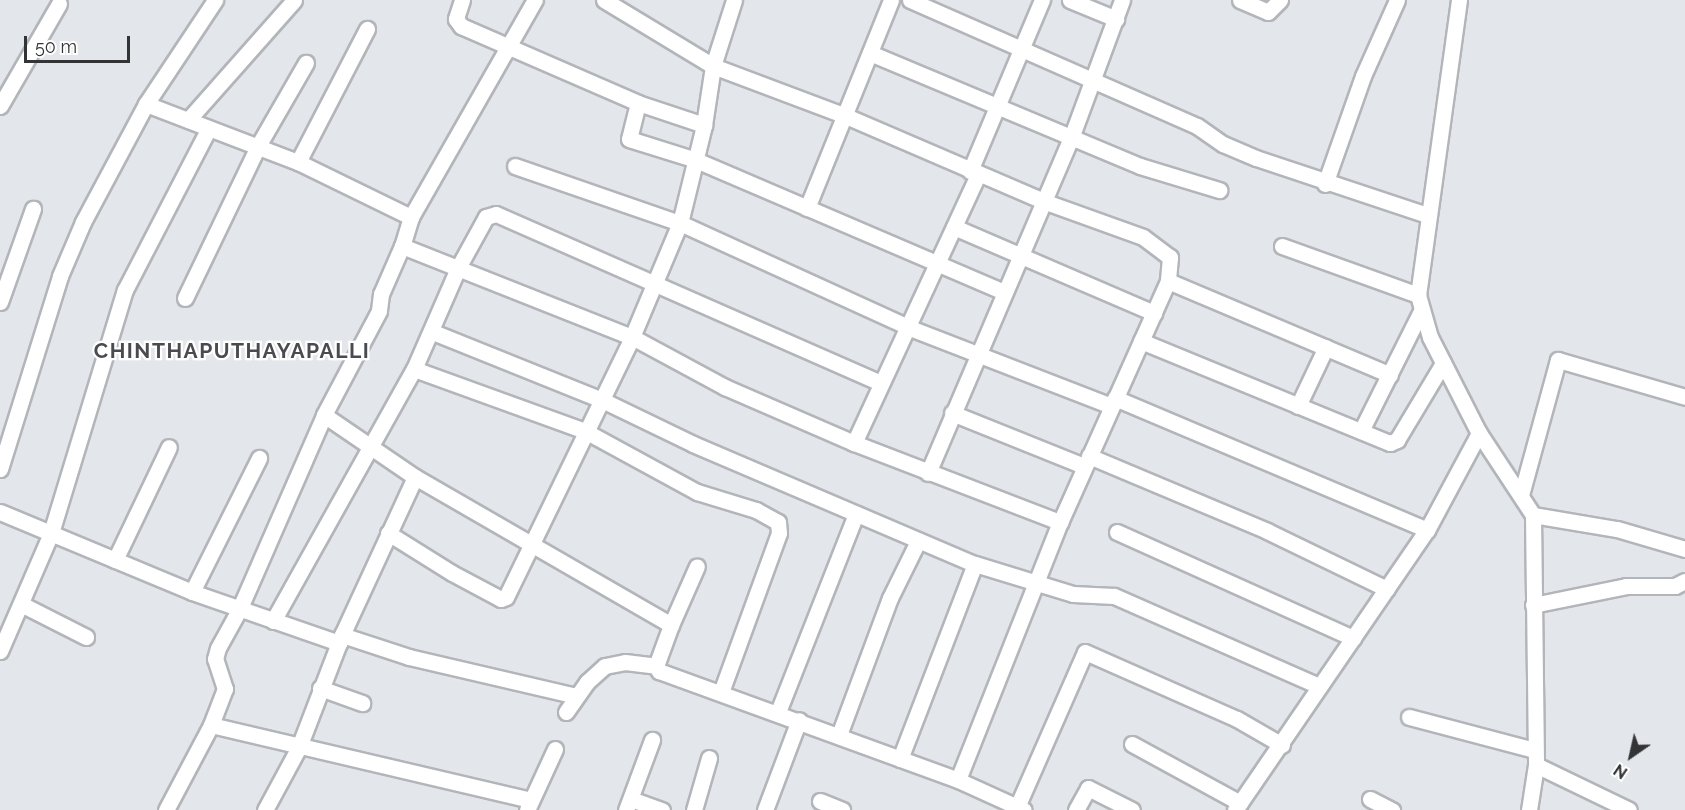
<!DOCTYPE html>
<html>
<head>
<meta charset="utf-8">
<style>
	body { margin:0 }
	#map { position:relative; width:1685px; height:810px; overflow:hidden; background:#e3e6ea; font-family:Raleway,sans-serif }
	div>[style] { position:absolute }
	.roads { filter:drop-shadow(2px 0 #b2b5b9) drop-shadow(-2px 0 #b2b5b9) drop-shadow(0 2px #b2b5b9) drop-shadow(0 -2px #b2b5b9) }
	.minor>* { height:15px; margin:-7.5px; padding:0 7.5px; transform-origin:7.5px; border-radius:7.5px; background:#fff }
	span { translate:-50% -50%; white-space:nowrap; text-align:center; line-height:1.15; -webkit-text-stroke:4.5px #fff; paint-order:stroke }
	.district-label { font-size:21px; color:#494b4e; font-weight:700; letter-spacing:1.5px }
	.north { position:absolute; left:1601px; top:726px; width:60px; height:60px; -webkit-text-stroke:4px #fff; paint-order:stroke; rotate:214deg; font-size:16px; font-weight:700; line-height:24px; text-align:center; color:#323435 }
	.north::after { content:''; display:block; margin:auto; width:21px; height:27px; background:#323435; clip-path:polygon(50% 0,100% 100%,50% 72%,0 100%) }
	.scale { position:absolute; left:24px; top:36px; width:106px; height:27px; box-sizing:border-box; border:3px solid #323435; border-top:0; padding-left:8px; font-size:18px; line-height:21px; white-space:nowrap; color:#323435; -webkit-text-stroke:4px #fff; paint-order:stroke }
</style>
</head>
<body>
<div id="map">
	<div class="roads">
		<div class="minor">
			<i style="left:462px;top:0;width:20px;rotate:108deg"></i>
			<i style="left:456px;top:19px;width:9px;rotate:54deg"></i>
			<i style="left:461px;top:26px;width:193px;rotate:23.5deg"></i>
			<i style="left:638px;top:103px;width:70px;rotate:18.4deg"></i>
			<i style="left:604px;top:0;width:127px;rotate:31.2deg"></i>
			<i style="left:713px;top:66px;width:142px;rotate:20.6deg"></i>
			<i style="left:846px;top:116px;width:215px;rotate:23.3deg"></i>
			<i style="left:1043px;top:201px;width:106px;rotate:19.8deg"></i>
			<i style="left:1143px;top:237px;width:34px;rotate:37deg"></i>
			<i style="left:1170px;top:257px;width:24px;rotate:95deg"></i>
			<i style="left:1168px;top:281px;width:264px;rotate:114.1deg"></i>
			<i style="left:1060px;top:522px;width:277px;rotate:111.6deg"></i>
			<i style="left:910px;top:0;width:313px;rotate:23.7deg"></i>
			<i style="left:1197px;top:126px;width:32px;rotate:35deg"></i>
			<i style="left:1223px;top:144px;width:36px;rotate:23deg"></i>
			<i style="left:1256px;top:158px;width:180px;rotate:18.4deg"></i>
			<i style="left:1070px;top:0;width:50px;rotate:22.4deg"></i>
			<i style="left:1240px;top:0;width:30px;rotate:23deg"></i>
			<i style="left:1268px;top:12px;width:17px;rotate:-45deg"></i>
			<i style="left:1459px;top:0;width:298px;rotate:97.9deg"></i>
			<i style="left:1418px;top:295px;width:44px;rotate:74.1deg"></i>
			<i style="left:1430px;top:337px;width:108px;rotate:63deg"></i>
			<i style="left:1479px;top:433px;width:98px;rotate:56.6deg"></i>
			<i style="left:1533px;top:515px;width:250px;rotate:89.3deg"></i>
			<i style="left:1536px;top:765px;width:46px;rotate:98.8deg"></i>
			<i style="left:870px;top:53px;width:293px;rotate:22.7deg"></i>
			<i style="left:1140px;top:166px;width:83px;rotate:16.9deg"></i>
			<i style="left:638px;top:103px;width:37px;rotate:104deg"></i>
			<i style="left:629px;top:139px;width:70px;rotate:17.4deg"></i>
			<i style="left:696px;top:160px;width:335px;rotate:23.2deg"></i>
			<i style="left:146px;top:104px;width:163px;rotate:20.9deg"></i>
			<i style="left:298px;top:162px;width:126px;rotate:26deg"></i>
			<i style="left:411px;top:217px;width:30px;rotate:107deg"></i>
			<i style="left:402px;top:246px;width:247px;rotate:21.6deg"></i>
			<i style="left:632px;top:337px;width:106px;rotate:28.3deg"></i>
			<i style="left:725px;top:387px;width:141px;rotate:23.5deg"></i>
			<i style="left:854px;top:443px;width:221px;rotate:21deg"></i>
			<i style="left:0;top:106px;width:118px;rotate:-60deg"></i>
			<i style="left:188px;top:120px;width:160px;rotate:-48.5deg"></i>
			<i style="left:298px;top:162px;width:150px;rotate:-62.6deg"></i>
			<i style="left:515px;top:166px;width:175px;rotate:19.1deg"></i>
			<i style="left:680px;top:223px;width:253px;rotate:24.5deg"></i>
			<i style="left:910px;top:328px;width:216px;rotate:21.2deg"></i>
			<i style="left:970px;top:171px;width:186px;rotate:-67.2deg"></i>
			<i style="left:1325px;top:184px;width:114px;rotate:-70.6deg"></i>
			<i style="left:1363px;top:76px;width:83px;rotate:-65.9deg"></i>
			<i style="left:807px;top:208px;width:224px;rotate:-68deg"></i>
			<i style="left:411px;top:217px;width:250px;rotate:-60.3deg"></i>
			<i style="left:954px;top:227px;width:218px;rotate:23.3deg"></i>
			<i style="left:402px;top:246px;width:52px;rotate:113.6deg"></i>
			<i style="left:381px;top:294px;width:17px;rotate:97deg"></i>
			<i style="left:379px;top:311px;width:118px;rotate:117.9deg"></i>
			<i style="left:324px;top:415px;width:110px;rotate:34.3deg"></i>
			<i style="left:415px;top:477px;width:296px;rotate:30deg"></i>
			<i style="left:671px;top:625px;width:44px;rotate:110.1deg"></i>
			<i style="left:656px;top:666px;width:6px;rotate:59deg"></i>
			<i style="left:659px;top:671px;width:318px;rotate:20deg"></i>
			<i style="left:958px;top:780px;width:72px;rotate:24.4deg"></i>
			<i style="left:1282px;top:246px;width:145px;rotate:19.8deg"></i>
			<i style="left:1168px;top:281px;width:241px;rotate:22.9deg"></i>
			<i style="left:185px;top:298px;width:169px;rotate:-64.3deg"></i>
			<i style="left:258px;top:146px;width:96px;rotate:-60deg"></i>
			<i style="left:0;top:302px;width:99px;rotate:-70.5deg"></i>
			<i style="left:433px;top:332px;width:180px;rotate:21.9deg"></i>
			<i style="left:600px;top:399px;width:103px;rotate:25.8deg"></i>
			<i style="left:693px;top:444px;width:306px;rotate:23.1deg"></i>
			<i style="left:975px;top:564px;width:102px;rotate:17deg"></i>
			<i style="left:1073px;top:594px;width:41px;rotate:2.8deg"></i>
			<i style="left:1114px;top:596px;width:224px;rotate:23.7deg"></i>
			<i style="left:1141px;top:341px;width:269px;rotate:22.3deg"></i>
			<i style="left:1390px;top:443px;width:8px;rotate:-23deg"></i>
			<i style="left:1397px;top:440px;width:90px;rotate:-59.1deg"></i>
			<i style="left:414px;top:369px;width:182px;rotate:19.9deg"></i>
			<i style="left:585px;top:431px;width:128px;rotate:28.6deg"></i>
			<i style="left:697px;top:492px;width:62px;rotate:17deg"></i>
			<i style="left:756px;top:510px;width:25px;rotate:29deg"></i>
			<i style="left:778px;top:522px;width:11px;rotate:85deg"></i>
			<i style="left:779px;top:533px;width:169px;rotate:110deg"></i>
			<i style="left:1115px;top:398px;width:339px;rotate:22.9deg"></i>
			<i style="left:1298px;top:406px;width:65px;rotate:-64.6deg"></i>
			<i style="left:952px;top:413px;width:142px;rotate:21.9deg"></i>
			<i style="left:1361px;top:431px;width:134px;rotate:-63.4deg"></i>
			<i style="left:854px;top:443px;width:295px;rotate:-65.2deg"></i>
			<i style="left:1089px;top:456px;width:193px;rotate:22.8deg"></i>
			<i style="left:1267px;top:531px;width:133px;rotate:25.8deg"></i>
			<i style="left:0;top:469px;width:202px;rotate:-72.7deg"></i>
			<i style="left:60px;top:276px;width:59px;rotate:-66.9deg"></i>
			<i style="left:83px;top:222px;width:134px;rotate:-61.9deg"></i>
			<i style="left:146px;top:104px;width:125px;rotate:-56.4deg"></i>
			<i style="left:928px;top:473px;width:364px;rotate:-66.9deg"></i>
			<i style="left:1071px;top:138px;width:147px;rotate:-69.7deg"></i>
			<i style="left:1521px;top:495px;width:140px;rotate:-74.7deg"></i>
			<i style="left:1558px;top:360px;width:132px;rotate:16.2deg"></i>
			<i style="left:0;top:512px;width:208px;rotate:22.6deg"></i>
			<i style="left:192px;top:592px;width:156px;rotate:19.1deg"></i>
			<i style="left:1533px;top:515px;width:85px;rotate:9.5deg"></i>
			<i style="left:1617px;top:529px;width:71px;rotate:16.4deg"></i>
			<i style="left:1117px;top:532px;width:259px;rotate:24.2deg"></i>
			<i style="left:388px;top:533px;width:75px;rotate:32deg"></i>
			<i style="left:452px;top:573px;width:55px;rotate:28deg"></i>
			<i style="left:501px;top:599px;width:5px;rotate:-22deg"></i>
			<i style="left:506px;top:597px;width:289px;rotate:-64.1deg"></i>
			<i style="left:632px;top:337px;width:124px;rotate:-67.2deg"></i>
			<i style="left:680px;top:223px;width:101px;rotate:-76.2deg"></i>
			<i style="left:704px;top:125px;width:60px;rotate:-81.3deg"></i>
			<i style="left:713px;top:66px;width:69px;rotate:-72.3deg"></i>
			<i style="left:115px;top:560px;width:125px;rotate:-64.5deg"></i>
			<i style="left:192px;top:592px;width:150px;rotate:-63.4deg"></i>
			<i style="left:21px;top:604px;width:73px;rotate:26.9deg"></i>
			<i style="left:1533px;top:605px;width:95px;rotate:-11.5deg"></i>
			<i style="left:1626px;top:586px;width:49px"></i>
			<i style="left:1675px;top:586px;width:11px;rotate:-27deg"></i>
			<i style="left:273px;top:621px;width:289px;rotate:-60.8deg"></i>
			<i style="left:414px;top:369px;width:112px;rotate:-66.4deg"></i>
			<i style="left:459px;top:266px;width:56px;rotate:-61.1deg"></i>
			<i style="left:486px;top:217px;width:10px;rotate:-17deg"></i>
			<i style="left:496px;top:214px;width:418px;rotate:23.7deg"></i>
			<i style="left:671px;top:625px;width:64px;rotate:-66.2deg"></i>
			<i style="left:342px;top:635px;width:71px;rotate:18.2deg"></i>
			<i style="left:409px;top:657px;width:172px;rotate:13.1deg"></i>
			<i style="left:0;top:651px;width:129px;rotate:-66.6deg"></i>
			<i style="left:51px;top:533px;width:254px;rotate:-73.1deg"></i>
			<i style="left:125px;top:290px;width:182px;rotate:-62.6deg"></i>
			<i style="left:320px;top:688px;width:45px;rotate:19.7deg"></i>
			<i style="left:566px;top:712px;width:37px;rotate:-55deg"></i>
			<i style="left:587px;top:682px;width:24px;rotate:-42deg"></i>
			<i style="left:605px;top:666px;width:20px;rotate:-11deg"></i>
			<i style="left:625px;top:662px;width:31px;rotate:7deg"></i>
			<i style="left:778px;top:712px;width:213px;rotate:-68.5deg"></i>
			<i style="left:1409px;top:717px;width:130px;rotate:14.7deg"></i>
			<i style="left:211px;top:725px;width:39px;rotate:-69deg"></i>
			<i style="left:225px;top:689px;width:32px;rotate:-108deg"></i>
			<i style="left:215px;top:659px;width:11px;rotate:-75deg"></i>
			<i style="left:218px;top:648px;width:43px;rotate:-61.1deg"></i>
			<i style="left:239px;top:610px;width:213px;rotate:-66.4deg"></i>
			<i style="left:839px;top:735px;width:146px;rotate:-69.6deg"></i>
			<i style="left:890px;top:598px;width:64px;rotate:-63.8deg"></i>
			<i style="left:1132px;top:744px;width:123px;rotate:28.6deg"></i>
			<i style="left:900px;top:759px;width:209px;rotate:-69deg"></i>
			<i style="left:1536px;top:765px;width:103px;rotate:25.8deg"></i>
			<i style="left:631px;top:799px;width:33px;rotate:20deg"></i>
			<i style="left:1370px;top:799px;width:25px;rotate:27deg"></i>
			<i style="left:820px;top:801px;width:24px;rotate:22deg"></i>
			<i style="left:1017px;top:807px;width:169px;rotate:-66.3deg"></i>
			<i style="left:1085px;top:652px;width:166px;rotate:23.8deg"></i>
			<i style="left:1237px;top:719px;width:52px;rotate:30deg"></i>
			<i style="left:166px;top:810px;width:96px;rotate:-62.1deg"></i>
			<i style="left:211px;top:725px;width:328px;rotate:13.2deg"></i>
			<i style="left:265px;top:810px;width:72px;rotate:-61.6deg"></i>
			<i style="left:299px;top:747px;width:120px;rotate:-69deg"></i>
			<i style="left:342px;top:635px;width:174px;rotate:-65.2deg"></i>
			<i style="left:527px;top:810px;width:67px;rotate:-65.3deg"></i>
			<i style="left:626px;top:810px;width:75px;rotate:-69.6deg"></i>
			<i style="left:694px;top:810px;width:54px;rotate:-73.9deg"></i>
			<i style="left:765px;top:810px;width:96px;rotate:-69.3deg"></i>
			<i style="left:1076px;top:810px;width:25px;rotate:-61deg"></i>
			<i style="left:1088px;top:788px;width:49px;rotate:26.6deg"></i>
			<i style="left:1235px;top:810px;width:340px;rotate:-55.6deg"></i>
			<i style="left:1427px;top:530px;width:110px;rotate:-61.8deg"></i>
		</div>
	</div>
	<div class="district-label">
		<span style="left:232px;top:351px">CHINTHAPUTHAYAPALLI</span>
	</div>
	<div class="north">N</div>
	<div class="scale">50 m</div>
</div>
</body>
</html>
